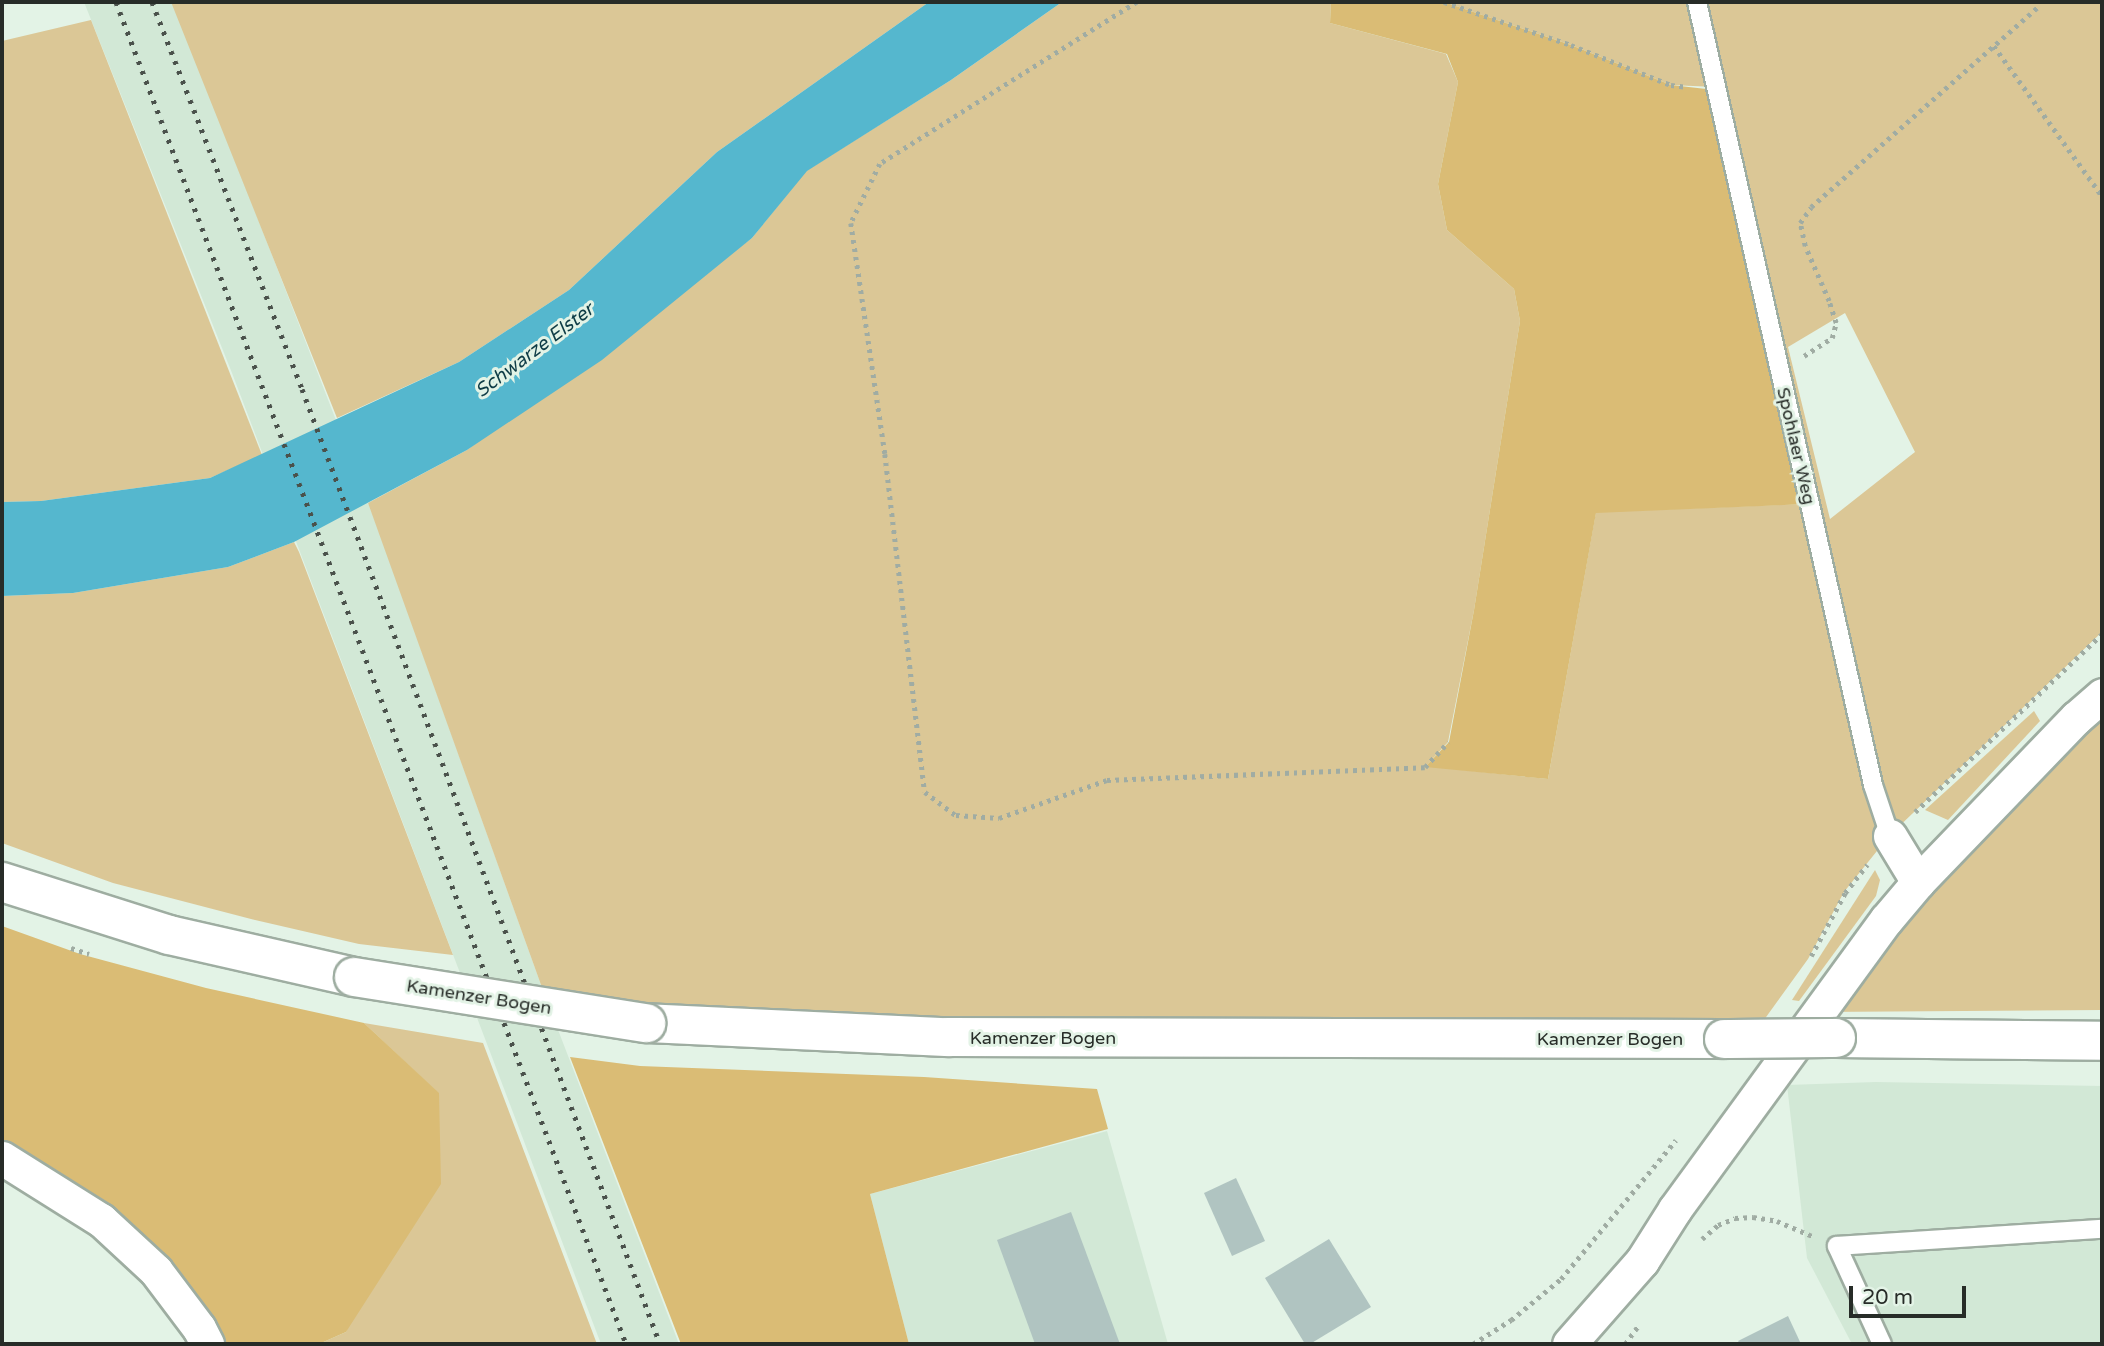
<!DOCTYPE html>
<html>
<head>
<meta charset="utf-8">
<style>
	body { margin:0 }
	#map { position:relative; width:2104px; height:1346px; overflow:hidden; background:#e3f3e6; font-family:"Varela Round",sans-serif }
	div>[style] { position:absolute }
	.built>* { inset:0; background:#d2e8d6 }
	.green>* { inset:0; background:#dbc796 }
	.forest>* { inset:0; background:#dabc75 }
	.water>* { inset:0; background:#55b7ce }
	.building>* { inset:0; background:#b0c4c1 }
	.path>* { height:4.5px; margin-top:-2.25px; transform-origin:0; background:repeating-linear-gradient(90deg,#a0aca3 0 3.5px,transparent 0 8.5px) }
	.roads { filter:drop-shadow(2px 0 #9eada1) drop-shadow(-2px 0 #9eada1) drop-shadow(0 2px #9eada1) drop-shadow(0 -2px #9eada1) }
	.service>* { height:18px; margin:-9px; padding:0 9px; transform-origin:9px; border-radius:9px; background:#fff }
	.minor>* { height:33px; margin:-16.5px; padding:0 16.5px; transform-origin:16.5px; border-radius:16.5px; background:#fff }
	.primary>* { height:38px; margin:-19px; padding:0 19px; transform-origin:19px; border-radius:19px; background:#fff }
	.rail>* { height:5px; margin-top:-2.5px; transform-origin:0; background:repeating-linear-gradient(90deg,#4a514b 0 3.5px,transparent 0 10.5px) }
	.bridges { filter:drop-shadow(2px 0 #9eada1) drop-shadow(-2px 0 #9eada1) drop-shadow(0 2px #9eada1) drop-shadow(0 -2px #9eada1) }
	.primary-bridge>* { height:38px; margin:-19px; padding:0 19px; transform-origin:19px; border-radius:19px; background:#fff }
	span { translate:-50% -50%; white-space:nowrap; text-align:center; line-height:1.15; -webkit-text-stroke:6px #e3f3e6; paint-order:stroke }
	.street-label { font-size:18px; color:#272c28 }
	.water-label { font-size:19px; color:#0e3c46; font-style:italic }
	.frame { position:absolute; inset:0; border:4px solid #272c28; pointer-events:none }
	.scale { position:absolute; left:1849px; top:1286px; width:117px; height:32px; box-sizing:border-box; border:4px solid #272c28; border-top:0; padding-left:9px; font-size:21px; line-height:24px; white-space:nowrap; color:#272c28; -webkit-text-stroke:5px #e3f3e6; paint-order:stroke }
</style>
</head>
<body>
<div id="map">
	<div class="built">
		<i style="clip-path:polygon(84px 2px,174px 2px,377px 526px,545px 996px,679px 1344px,601px 1344px,232px 373px)"></i>
		<i style="clip-path:polygon(1876px 1082px,2102px 1086px,2102px 1344px,1852px 1344px,1807px 1258px,1787px 1085px)"></i>
		<i style="clip-path:polygon(1107px 1131px,1168px 1344px,909px 1344px,870px 1194px)"></i>
	</div>
	<div class="green">
		<i style="clip-path:polygon(171px 2px,929px 2px,717px 152px,569px 290px,459px 362px,337px 418px)"></i>
		<i style="clip-path:polygon(evenodd,1062px 2px,1331px 2px,1330px 23px,1446px 54px,1458px 82px,1438px 184px,1447px 230px,1514px 289px,1520px 321px,1474px 610px,1448px 742px,1426px 766px,1548px 779px,1596px 512px,1807px 504px,1698px 2px,2102px 2px,2102px 632px,1889px 836px,1844px 892px,1808px 959px,1756px 1031px,948px 1037px,545px 996px,368px 503px,467px 450px,752px 238px,806px 171px,951px 80px,1062px 2px,1845px 313px,1915px 452px,1830px 519px,1788px 347px,1845px 313px)"></i>
		<i style="clip-path:polygon(1444px 2px,1696px 2px,1715px 87px,1671px 85px,1571px 45px)"></i>
		<i style="clip-path:polygon(91px 20px,262px 455px,210px 478px,41px 501px,2px 502px,2px 41px)"></i>
		<i style="clip-path:polygon(294px 542px,299px 552px,453px 955px,359px 944px,251px 919px,113px 883px,2px 843px,2px 596px,73px 593px,228px 567px)"></i>
		<i style="clip-path:polygon(2102px 697px,2102px 1010px,1820px 1012px)"></i>
		<i style="clip-path:polygon(2034px 711px,2040px 721px,1948px 820px,1925px 810px)"></i>
		<i style="clip-path:polygon(1875px 870px,1880px 880px,1876px 896px,1799px 1001px,1792px 1000px)"></i>
		<i style="clip-path:polygon(364px 1023px,483px 1043px,597px 1344px,319px 1344px,346px 1332px,438px 1093px)"></i>
	</div>
	<div class="forest">
		<i style="clip-path:polygon(1331px 2px,1444px 2px,1571px 45px,1671px 85px,1715px 90px,1807px 504px,1596px 513px,1548px 779px,1425px 767px,1449px 742px,1474px 610px,1520px 321px,1514px 289px,1447px 230px,1438px 184px,1458px 82px,1447px 54px,1330px 23px)"></i>
		<i style="clip-path:polygon(2px 926px,80px 954px,206px 988px,364px 1023px,439px 1093px,441px 1184px,346px 1332px,319px 1344px,190px 1344px,157px 1291px,2px 1155px)"></i>
		<i style="clip-path:polygon(570px 1057px,640px 1066px,924px 1077px,1097px 1089px,1108px 1129px,870px 1194px,909px 1344px,681px 1344px)"></i>
	</div>
	<div class="water">
		<i style="clip-path:polygon(929px 2px,1062px 2px,951px 80px,807px 171px,752px 238px,602px 360px,467px 450px,294px 542px,228px 567px,73px 593px,2px 596px,2px 502px,41px 501px,210px 478px,459px 362px,569px 290px,717px 152px)"></i>
	</div>
	<div class="building">
		<i style="clip-path:polygon(1236px 1178px,1265px 1241px,1232px 1256px,1204px 1193px)"></i>
		<i style="clip-path:polygon(1071px 1212px,1120px 1344px,1035px 1344px,997px 1240px)"></i>
		<i style="clip-path:polygon(1329px 1239px,1371px 1307px,1310px 1344px,1305px 1344px,1265px 1278px)"></i>
		<i style="clip-path:polygon(1788px 1316px,1801px 1344px,1740px 1344px,1738px 1341px)"></i>
	</div>
	<div class="path">
		<i style="left:1137px;top:2px;width:304px;rotate:147.8deg"></i>
		<i style="left:880px;top:164px;width:66px;rotate:116.2deg"></i>
		<i style="left:851px;top:223px;width:233px;rotate:81.6deg"></i>
		<i style="left:885px;top:454px;width:340px;rotate:83.3deg"></i>
		<i style="left:925px;top:792px;width:39px;rotate:37deg"></i>
		<i style="left:956px;top:815px;width:43px;rotate:4deg"></i>
		<i style="left:999px;top:818px;width:114px;rotate:-19.4deg"></i>
		<i style="left:1107px;top:780px;width:318px;rotate:-2.3deg"></i>
		<i style="left:1425px;top:767px;width:34px;rotate:-47deg"></i>
		<i style="left:1444px;top:2px;width:134px;rotate:18.7deg"></i>
		<i style="left:1571px;top:45px;width:108px;rotate:21.8deg"></i>
		<i style="left:1671px;top:85px;width:17px;rotate:7deg"></i>
		<i style="left:1994px;top:46px;width:185px;rotate:54.2deg"></i>
		<i style="left:1804px;top:356px;width:33px;rotate:-33deg"></i>
		<i style="left:1832px;top:338px;width:16px;rotate:-75deg"></i>
		<i style="left:1836px;top:323px;width:23px;rotate:-108deg"></i>
		<i style="left:1829px;top:301px;width:60px;rotate:-113.6deg"></i>
		<i style="left:1805px;top:246px;width:24px;rotate:-102deg"></i>
		<i style="left:1800px;top:223px;width:19px;rotate:-55deg"></i>
		<i style="left:1811px;top:207px;width:304px;rotate:-41.4deg"></i>
		<i style="left:1915px;top:812px;width:258px;rotate:-43.6deg"></i>
		<i style="left:71px;top:948px;width:19px;rotate:18deg"></i>
		<i style="left:1811px;top:956px;width:72px;rotate:-61.6deg"></i>
		<i style="left:1845px;top:893px;width:36px;rotate:-52deg"></i>
		<i style="left:1702px;top:1239px;width:21px;rotate:-41deg"></i>
		<i style="left:1718px;top:1225px;width:18px;rotate:-22deg"></i>
		<i style="left:1735px;top:1218px;width:18px;rotate:-3deg"></i>
		<i style="left:1753px;top:1217px;width:24px;rotate:9deg"></i>
		<i style="left:1777px;top:1221px;width:39px;rotate:23deg"></i>
		<i style="left:1473px;top:1344px;width:45px;rotate:-32.3deg"></i>
		<i style="left:1511px;top:1320px;width:65px;rotate:-39.4deg"></i>
		<i style="left:1561px;top:1279px;width:180px;rotate:-50.4deg"></i>
		<i style="left:1625px;top:1344px;width:24px;rotate:-54deg"></i>
	</div>
	<div class="roads">
		<div class="service">
			<i style="left:1697px;top:2px;width:803px;rotate:77.33deg"></i>
			<i style="left:1873px;top:785px;width:54px;rotate:71.6deg"></i>
			<i style="left:1882px;top:1344px;width:108px;rotate:-114.7deg"></i>
			<i style="left:1837px;top:1246px;width:266px;rotate:-3.7deg"></i>
		</div>
		<div class="minor">
			<i style="left:1890px;top:836px;width:54px;rotate:58.7deg"></i>
			<i style="left:2px;top:1158px;width:117px;rotate:32.1deg"></i>
			<i style="left:101px;top:1220px;width:75px;rotate:42.8deg"></i>
			<i style="left:156px;top:1271px;width:71px;rotate:53deg"></i>
			<i style="left:199px;top:1328px;width:18px;rotate:63deg"></i>
			<i style="left:1569px;top:1344px;width:111px;rotate:-48.7deg"></i>
			<i style="left:1642px;top:1261px;width:62px;rotate:-57.6deg"></i>
			<i style="left:1675px;top:1209px;width:358px;rotate:-53.9deg"></i>
			<i style="left:1886px;top:920px;width:50px;rotate:-49.9deg"></i>
			<i style="left:1918px;top:882px;width:228px;rotate:-46.1deg"></i>
			<i style="left:2076px;top:718px;width:35px;rotate:-41deg"></i>
		</div>
		<div class="primary">
			<i style="left:2px;top:882px;width:175px;rotate:17.6deg"></i>
			<i style="left:169px;top:935px;width:190px;rotate:12.8deg"></i>
			<i style="left:646px;top:1023px;width:302px;rotate:2.7deg"></i>
			<i style="left:948px;top:1037px;width:776px;rotate:0.15deg"></i>
			<i style="left:1836px;top:1038px;width:266px;rotate:0.6deg"></i>
		</div>
	</div>
	<div class="rail">
		<i style="left:116px;top:2px;width:1436px;rotate:69.19deg"></i>
		<i style="left:152px;top:2px;width:415px;rotate:68.8deg"></i>
		<i style="left:302px;top:389px;width:1020px;rotate:69.45deg"></i>
	</div>
	<div class="bridges">
		<div class="primary-bridge">
			<i style="left:354px;top:977px;width:296px;rotate:9deg"></i>
			<i style="left:1724px;top:1039px;width:112px;rotate:-0.5deg"></i>
		</div>
	</div>
	<div class="street-label">
		<span style="left:1796px;top:446px;rotate:77deg">Spohlaer Weg</span>
		<span style="left:479px;top:997px;rotate:9deg">Kamenzer Bogen</span>
		<span style="left:1043px;top:1038px">Kamenzer Bogen</span>
		<span style="left:1610px;top:1039px">Kamenzer Bogen</span>
	</div>
	<div class="water-label">
		<span style="left:535px;top:351px;rotate:-37deg">Schwarze Elster</span>
	</div>
	<div class="frame"></div>
	<div class="scale">20 m</div>
</div>
</body>
</html>
